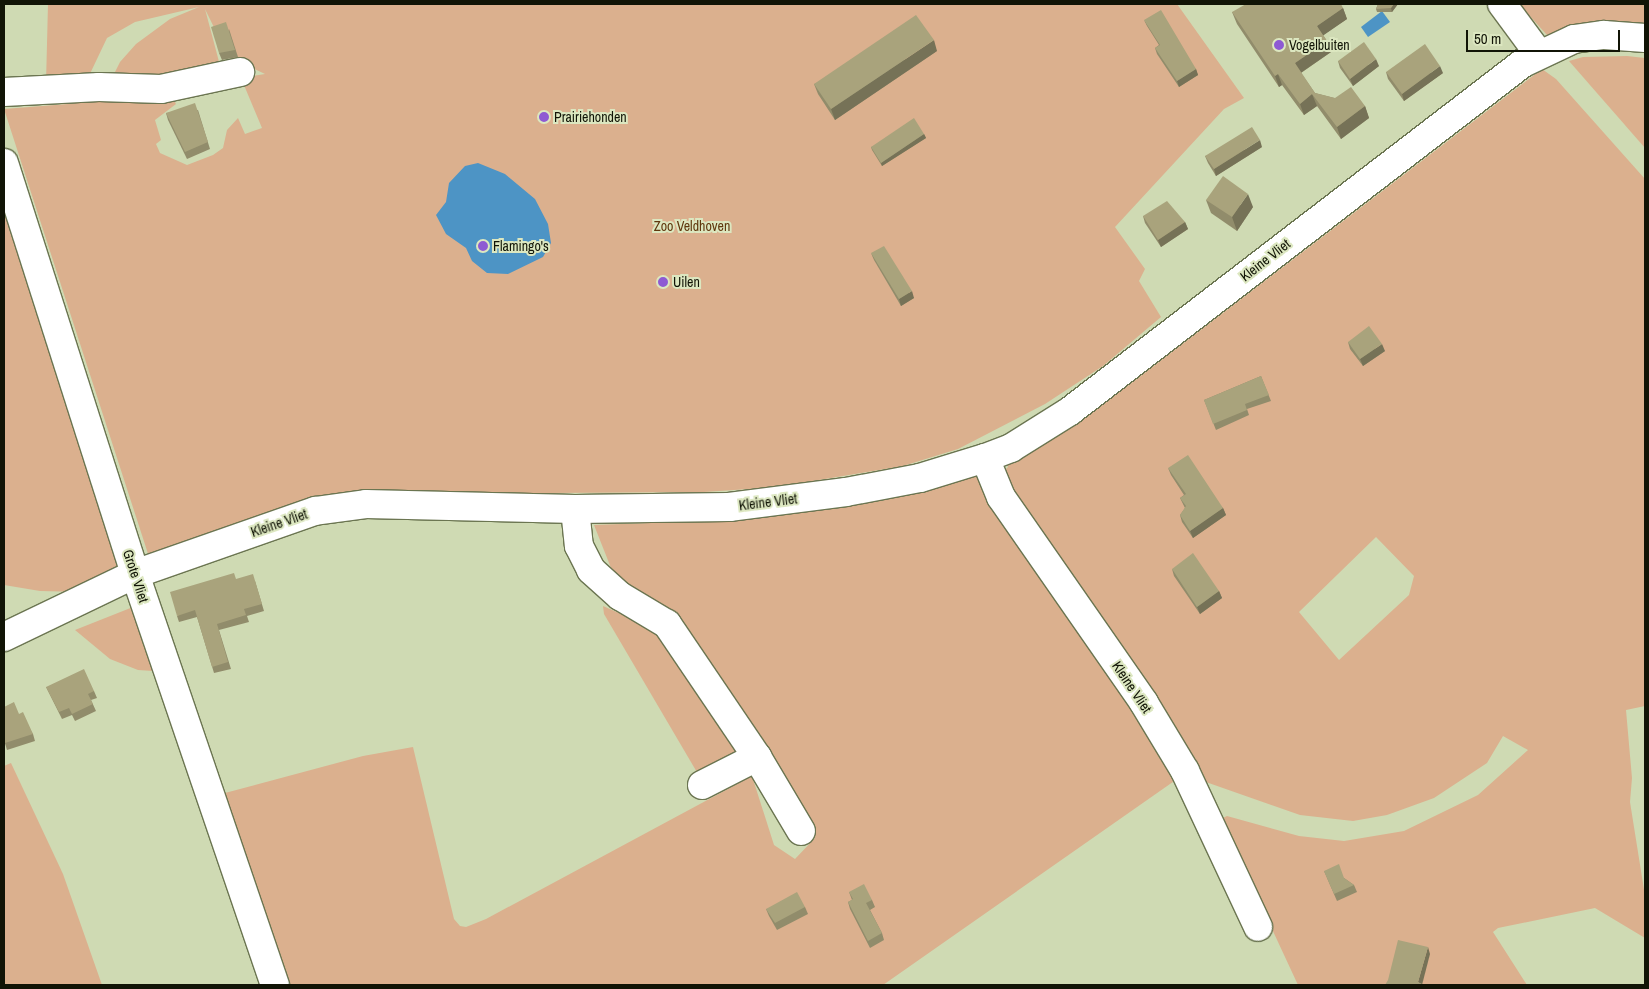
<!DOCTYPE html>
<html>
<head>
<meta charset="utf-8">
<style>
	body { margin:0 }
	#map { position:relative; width:1649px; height:989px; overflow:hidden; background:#cfdab3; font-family:"Archivo Narrow",sans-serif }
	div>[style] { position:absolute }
	.green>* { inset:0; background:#dbb08e }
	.water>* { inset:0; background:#4d94c5 }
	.roads { filter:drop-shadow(1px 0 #6b7551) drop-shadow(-1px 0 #6b7551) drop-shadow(0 1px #6b7551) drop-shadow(0 -1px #6b7551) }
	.minor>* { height:28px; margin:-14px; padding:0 14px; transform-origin:14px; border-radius:14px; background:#fff }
	.wall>* { inset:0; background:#918c6b }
	.shaded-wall>* { inset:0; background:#767257 }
	.building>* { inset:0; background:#a9a37c }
	.dots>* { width:14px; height:14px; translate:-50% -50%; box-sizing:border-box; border:2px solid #dce7c0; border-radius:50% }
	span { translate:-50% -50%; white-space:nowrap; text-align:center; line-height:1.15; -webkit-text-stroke:4px #dce7c0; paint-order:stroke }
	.poi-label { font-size:14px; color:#111406 }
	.left { translate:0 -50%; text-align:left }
	.park-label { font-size:14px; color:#60370d }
	.street-label { font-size:14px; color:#111406 }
	.frame { position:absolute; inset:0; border:5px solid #111406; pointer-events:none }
	.scale { position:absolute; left:1466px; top:30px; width:154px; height:22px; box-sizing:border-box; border:2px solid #111406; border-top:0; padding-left:6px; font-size:15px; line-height:18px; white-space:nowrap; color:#111406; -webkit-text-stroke:4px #dce7c0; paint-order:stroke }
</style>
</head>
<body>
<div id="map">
	<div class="green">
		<i style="clip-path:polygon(48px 4px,1177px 4px,1244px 98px,1224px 109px,1115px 227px,1145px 269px,1139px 281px,1161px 317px,1103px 366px,1045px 404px,958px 449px,903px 466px,777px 487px,704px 492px,408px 494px,307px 500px,151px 563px,4px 109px,68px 104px,85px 95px,170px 93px,176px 104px,155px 120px,161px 140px,156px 144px,160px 153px,187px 165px,213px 155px,223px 148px,227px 130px,238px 118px,245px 134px,262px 128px,241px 78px,265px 74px,228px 56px,205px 9px,222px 73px,109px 84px,120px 62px,136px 44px,170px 19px,199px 7px,135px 22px,107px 38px,87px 80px,46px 83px)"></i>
		<i style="clip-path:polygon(1519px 4px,1645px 4px,1645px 24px,1585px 23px,1547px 35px)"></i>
		<i style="clip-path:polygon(1627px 56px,1645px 58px,1645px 148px,1569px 61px,1583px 57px)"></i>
		<i style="clip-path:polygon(evenodd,1542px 69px,1556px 79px,1645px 179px,1645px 706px,1626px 710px,1632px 778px,1630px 802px,1645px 896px,1645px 938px,1595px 908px,1498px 928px,1493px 932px,1527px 985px,1298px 985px,1221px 819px,1227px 816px,1299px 836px,1344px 841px,1404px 831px,1478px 795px,1528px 750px,1503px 736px,1487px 763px,1434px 798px,1387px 815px,1353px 821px,1300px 815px,1203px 781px,998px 476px,1008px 467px,1006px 460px,1129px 385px,1542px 69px,1376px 537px,1414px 576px,1409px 595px,1339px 660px,1299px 612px,1376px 537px)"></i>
		<i style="clip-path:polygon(4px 204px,122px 574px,82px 592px,40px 591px,4px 585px)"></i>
		<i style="clip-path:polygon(981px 471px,1180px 777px,883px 985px,284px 985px,225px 793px,363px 756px,413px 747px,454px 919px,460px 926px,466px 927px,486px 919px,752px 776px,774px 845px,795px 859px,815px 838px,800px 804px,613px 573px,594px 525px,677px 522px,880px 501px,960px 481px)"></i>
		<i style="clip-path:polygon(603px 606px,657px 630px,742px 754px,698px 774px,604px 614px)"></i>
		<i style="clip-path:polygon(133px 607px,153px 671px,138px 670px,110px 659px,75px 630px)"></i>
		<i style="clip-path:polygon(11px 763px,63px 874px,102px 985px,4px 985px,4px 766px)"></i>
	</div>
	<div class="water">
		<i style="clip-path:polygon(1382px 11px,1390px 22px,1368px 37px,1361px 27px)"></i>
		<i style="clip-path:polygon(478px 163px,505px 174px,535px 199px,548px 224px,551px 243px,543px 257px,508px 274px,487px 273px,472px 261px,466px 248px,446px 234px,436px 215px,446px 202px,449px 183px,465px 166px)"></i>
	</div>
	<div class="roads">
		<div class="minor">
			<i style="left:1502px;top:4px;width:62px;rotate:53.5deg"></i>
			<i style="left:4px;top:92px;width:95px;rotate:-3deg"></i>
			<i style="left:99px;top:87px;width:62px;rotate:1.8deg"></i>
			<i style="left:161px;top:89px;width:81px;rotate:-12.1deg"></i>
			<i style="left:4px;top:163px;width:431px;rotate:72.3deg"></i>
			<i style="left:135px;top:574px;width:434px;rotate:71.2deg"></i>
			<i style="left:985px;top:458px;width:42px;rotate:67.7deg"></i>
			<i style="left:1001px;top:497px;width:251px;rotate:55.2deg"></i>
			<i style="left:1144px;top:703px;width:79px;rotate:58.9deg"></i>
			<i style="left:1185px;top:771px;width:172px;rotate:64.9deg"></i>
			<i style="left:575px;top:509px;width:37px;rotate:84deg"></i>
			<i style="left:579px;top:546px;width:27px;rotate:63deg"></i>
			<i style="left:591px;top:570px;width:39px;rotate:42deg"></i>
			<i style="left:620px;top:596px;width:55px;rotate:30.8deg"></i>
			<i style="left:667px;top:624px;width:161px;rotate:55.9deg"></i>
			<i style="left:757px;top:757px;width:86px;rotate:59.3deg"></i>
			<i style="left:4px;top:637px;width:145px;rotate:-25.7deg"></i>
			<i style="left:135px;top:574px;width:191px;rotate:-19.3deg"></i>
			<i style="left:315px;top:511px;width:51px;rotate:-7.8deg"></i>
			<i style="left:366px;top:504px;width:209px;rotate:1.4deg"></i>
			<i style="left:575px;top:509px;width:154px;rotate:-0.7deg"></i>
			<i style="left:729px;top:507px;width:118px;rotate:-7.3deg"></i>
			<i style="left:846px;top:492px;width:75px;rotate:-10.7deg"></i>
			<i style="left:920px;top:478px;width:68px;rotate:-17.1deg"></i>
			<i style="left:985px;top:458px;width:28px;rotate:-21deg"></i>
			<i style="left:1011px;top:448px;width:70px;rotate:-32.1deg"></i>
			<i style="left:1070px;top:411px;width:571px;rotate:-37.53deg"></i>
			<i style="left:1523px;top:63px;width:56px;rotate:-25.2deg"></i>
			<i style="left:1574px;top:39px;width:30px;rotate:-8deg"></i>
			<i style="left:1604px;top:35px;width:41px;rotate:4.2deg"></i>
			<i style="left:702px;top:785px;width:62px;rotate:-27deg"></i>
		</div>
	</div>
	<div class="wall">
		<i style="clip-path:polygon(1378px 4px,1398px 4px,1392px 12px,1377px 12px,1376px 9px)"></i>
		<i style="clip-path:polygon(1343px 8px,1347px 19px,1323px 35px,1327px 41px,1331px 52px,1301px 73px,1315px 93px,1365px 106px,1369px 118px,1341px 139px,1317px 106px,1304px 115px,1282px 85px,1279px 87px,1237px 24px,1232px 12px)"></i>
		<i style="clip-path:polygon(1144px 20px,1196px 69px,1198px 75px,1179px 87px,1157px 54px,1155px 48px,1159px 45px,1147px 26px)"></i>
		<i style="clip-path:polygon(229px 29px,238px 57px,222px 60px,219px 53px)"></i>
		<i style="clip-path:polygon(937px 51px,835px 120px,818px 94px,814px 84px)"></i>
		<i style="clip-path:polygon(1338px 61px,1379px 66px,1353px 86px,1340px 68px)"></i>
		<i style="clip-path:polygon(1386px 72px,1443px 73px,1404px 101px,1388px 79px)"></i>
		<i style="clip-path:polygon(198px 110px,210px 149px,187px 159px,168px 120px,166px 113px)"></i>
		<i style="clip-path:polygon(924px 134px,926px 138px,882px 166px,872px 150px,871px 147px)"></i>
		<i style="clip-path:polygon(1262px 147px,1216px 176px,1208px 163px,1205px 156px)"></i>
		<i style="clip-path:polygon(1206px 200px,1253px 207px,1237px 231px,1211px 213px)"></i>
		<i style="clip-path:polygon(1143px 216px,1185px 222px,1188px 229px,1161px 247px,1145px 223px)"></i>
		<i style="clip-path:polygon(871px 253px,914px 298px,901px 306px,874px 260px)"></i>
		<i style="clip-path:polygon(1348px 342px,1385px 351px,1363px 366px,1350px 349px)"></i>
		<i style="clip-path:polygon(1261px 376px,1271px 401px,1247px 409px,1249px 415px,1216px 430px,1204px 400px)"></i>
		<i style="clip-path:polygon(1168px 468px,1223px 508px,1226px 515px,1193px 538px,1182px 522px,1180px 515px,1185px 508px,1180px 498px,1184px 495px,1171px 475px)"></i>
		<i style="clip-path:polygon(1172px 569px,1219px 591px,1222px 598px,1200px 614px,1174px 576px)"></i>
		<i style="clip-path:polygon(236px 579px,255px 581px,264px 611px,247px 616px,249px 622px,219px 630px,231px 669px,214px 673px,197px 617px,179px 622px,177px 616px)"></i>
		<i style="clip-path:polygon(46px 687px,94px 691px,97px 698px,91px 700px,96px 711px,75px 721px,72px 715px,62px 719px)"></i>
		<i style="clip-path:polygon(19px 714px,33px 734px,35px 741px,7px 750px,4px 740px)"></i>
		<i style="clip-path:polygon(1324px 871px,1344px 878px,1354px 885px,1357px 892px,1337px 901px)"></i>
		<i style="clip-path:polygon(849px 892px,872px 900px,875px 907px,870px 910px,882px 933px,884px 940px,870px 948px,850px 909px,848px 902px,852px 900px)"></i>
		<i style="clip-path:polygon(805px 907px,808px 914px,777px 930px,769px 916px,766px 909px)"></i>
	</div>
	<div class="shaded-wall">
		<i style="clip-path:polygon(1394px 4px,1398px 4px,1392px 12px,1391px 8px)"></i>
		<i style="clip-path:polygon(1343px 8px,1347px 19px,1321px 37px,1317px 26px)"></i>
		<i style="clip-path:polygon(934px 40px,937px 51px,835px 120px,831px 109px)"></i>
		<i style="clip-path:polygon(1327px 41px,1331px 52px,1299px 74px,1295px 63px)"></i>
		<i style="clip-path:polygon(1376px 59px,1379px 66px,1353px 86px,1350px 79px)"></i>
		<i style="clip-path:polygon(1440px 66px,1443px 73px,1404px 101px,1402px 94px)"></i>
		<i style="clip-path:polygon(1196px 69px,1198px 75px,1179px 87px,1177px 81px)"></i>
		<i style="clip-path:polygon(1278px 74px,1282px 85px,1279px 87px,1275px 76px)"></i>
		<i style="clip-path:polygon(1312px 94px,1317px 106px,1304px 115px,1300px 104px)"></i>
		<i style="clip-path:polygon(1365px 106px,1369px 118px,1341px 139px,1337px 127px)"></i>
		<i style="clip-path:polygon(924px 134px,926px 138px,882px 166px,881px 163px)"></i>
		<i style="clip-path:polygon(1260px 140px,1262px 147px,1216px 176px,1214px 169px)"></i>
		<i style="clip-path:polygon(1248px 194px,1253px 207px,1237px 231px,1232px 217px)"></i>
		<i style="clip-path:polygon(1185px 222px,1188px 229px,1161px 247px,1158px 240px)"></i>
		<i style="clip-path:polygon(912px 291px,914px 298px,901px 306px,899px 299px)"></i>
		<i style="clip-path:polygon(1382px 344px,1385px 351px,1363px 366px,1360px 359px)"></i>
		<i style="clip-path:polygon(1223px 508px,1226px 515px,1193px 538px,1190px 531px)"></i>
		<i style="clip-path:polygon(1219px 591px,1222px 598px,1200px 614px,1197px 607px)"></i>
		<i style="clip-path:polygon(1428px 947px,1430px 954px,1422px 985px,1418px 982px)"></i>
	</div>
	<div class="building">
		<i style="clip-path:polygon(1246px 4px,1341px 4px,1343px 8px,1317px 26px,1327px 41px,1295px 63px,1315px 93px,1335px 98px,1351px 87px,1365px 106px,1337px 127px,1312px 94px,1300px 104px,1278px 74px,1275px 76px,1232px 12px)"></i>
		<i style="clip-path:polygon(1378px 4px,1394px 4px,1391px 8px,1376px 9px)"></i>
		<i style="clip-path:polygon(1161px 10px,1196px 69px,1177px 81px,1155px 48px,1160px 45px,1144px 20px)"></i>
		<i style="clip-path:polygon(916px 15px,934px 40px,831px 109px,814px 84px)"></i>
		<i style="clip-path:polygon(226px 22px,235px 50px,219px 53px,211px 27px)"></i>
		<i style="clip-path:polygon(1364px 42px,1376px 59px,1350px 79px,1338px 61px)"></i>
		<i style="clip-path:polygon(1425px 44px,1440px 66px,1402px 94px,1386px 72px)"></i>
		<i style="clip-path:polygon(195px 103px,208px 142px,185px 152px,166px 113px)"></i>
		<i style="clip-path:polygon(914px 118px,924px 134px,881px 163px,871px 147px)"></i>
		<i style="clip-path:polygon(1252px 127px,1260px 140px,1214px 169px,1205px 156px)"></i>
		<i style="clip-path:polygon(1223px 176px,1248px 194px,1232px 217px,1206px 200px)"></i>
		<i style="clip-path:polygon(1167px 201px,1185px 222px,1158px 240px,1143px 216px)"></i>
		<i style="clip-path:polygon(884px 246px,912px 291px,899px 299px,871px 253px)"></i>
		<i style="clip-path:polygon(1369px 326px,1382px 344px,1360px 359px,1348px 342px)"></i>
		<i style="clip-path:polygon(1261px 376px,1269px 395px,1245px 404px,1247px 410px,1213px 424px,1204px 400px)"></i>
		<i style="clip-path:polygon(1188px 455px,1223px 508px,1190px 531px,1180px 515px,1186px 506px,1180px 498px,1186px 494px,1168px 468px)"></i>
		<i style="clip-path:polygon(1193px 553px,1219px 591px,1197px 607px,1172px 569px)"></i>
		<i style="clip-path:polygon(234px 573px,236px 579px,253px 574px,262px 604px,244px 609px,246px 615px,217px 624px,228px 662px,212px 667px,195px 610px,177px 616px,170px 592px)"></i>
		<i style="clip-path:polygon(84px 669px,94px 691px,88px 694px,93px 704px,72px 714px,69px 708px,59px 712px,46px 687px)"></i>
		<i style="clip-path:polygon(14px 702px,19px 714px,23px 712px,33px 734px,5px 743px,4px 740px,4px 707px)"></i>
		<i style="clip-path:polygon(1339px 864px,1344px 878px,1354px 885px,1334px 894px,1324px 871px)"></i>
		<i style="clip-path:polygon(864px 884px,872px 900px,866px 903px,882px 933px,868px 941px,848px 902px,853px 899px,849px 892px)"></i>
		<i style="clip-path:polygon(797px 892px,805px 907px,775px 923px,766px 909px)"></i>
		<i style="clip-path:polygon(1398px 940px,1428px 947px,1418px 982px,1424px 985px,1385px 985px,1388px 980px)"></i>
	</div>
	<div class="dots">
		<i style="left:1279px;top:45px;background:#8e5ad3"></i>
		<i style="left:544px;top:117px;background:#8e5ad3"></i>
		<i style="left:483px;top:246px;background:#8e5ad3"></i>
		<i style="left:663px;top:282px;background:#8e5ad3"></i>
	</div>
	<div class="poi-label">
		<span class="left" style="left:1289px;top:45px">Vogelbuiten</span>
		<span class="left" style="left:554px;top:117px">Prairiehonden</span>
		<span class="left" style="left:493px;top:246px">Flamingo's</span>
		<span class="left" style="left:673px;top:282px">Uilen</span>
	</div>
	<div class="park-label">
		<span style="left:692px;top:226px">Zoo Veldhoven</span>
	</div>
	<div class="street-label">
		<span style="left:1265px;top:260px;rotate:-38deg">Kleine Vliet</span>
		<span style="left:768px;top:502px;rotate:-7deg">Kleine Vliet</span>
		<span style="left:279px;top:523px;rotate:-19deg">Kleine Vliet</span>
		<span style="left:136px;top:576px;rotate:72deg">Grote Vliet</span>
		<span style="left:1132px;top:687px;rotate:56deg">Kleine Vliet</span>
	</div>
	<div class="frame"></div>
	<div class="scale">50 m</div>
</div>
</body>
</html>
